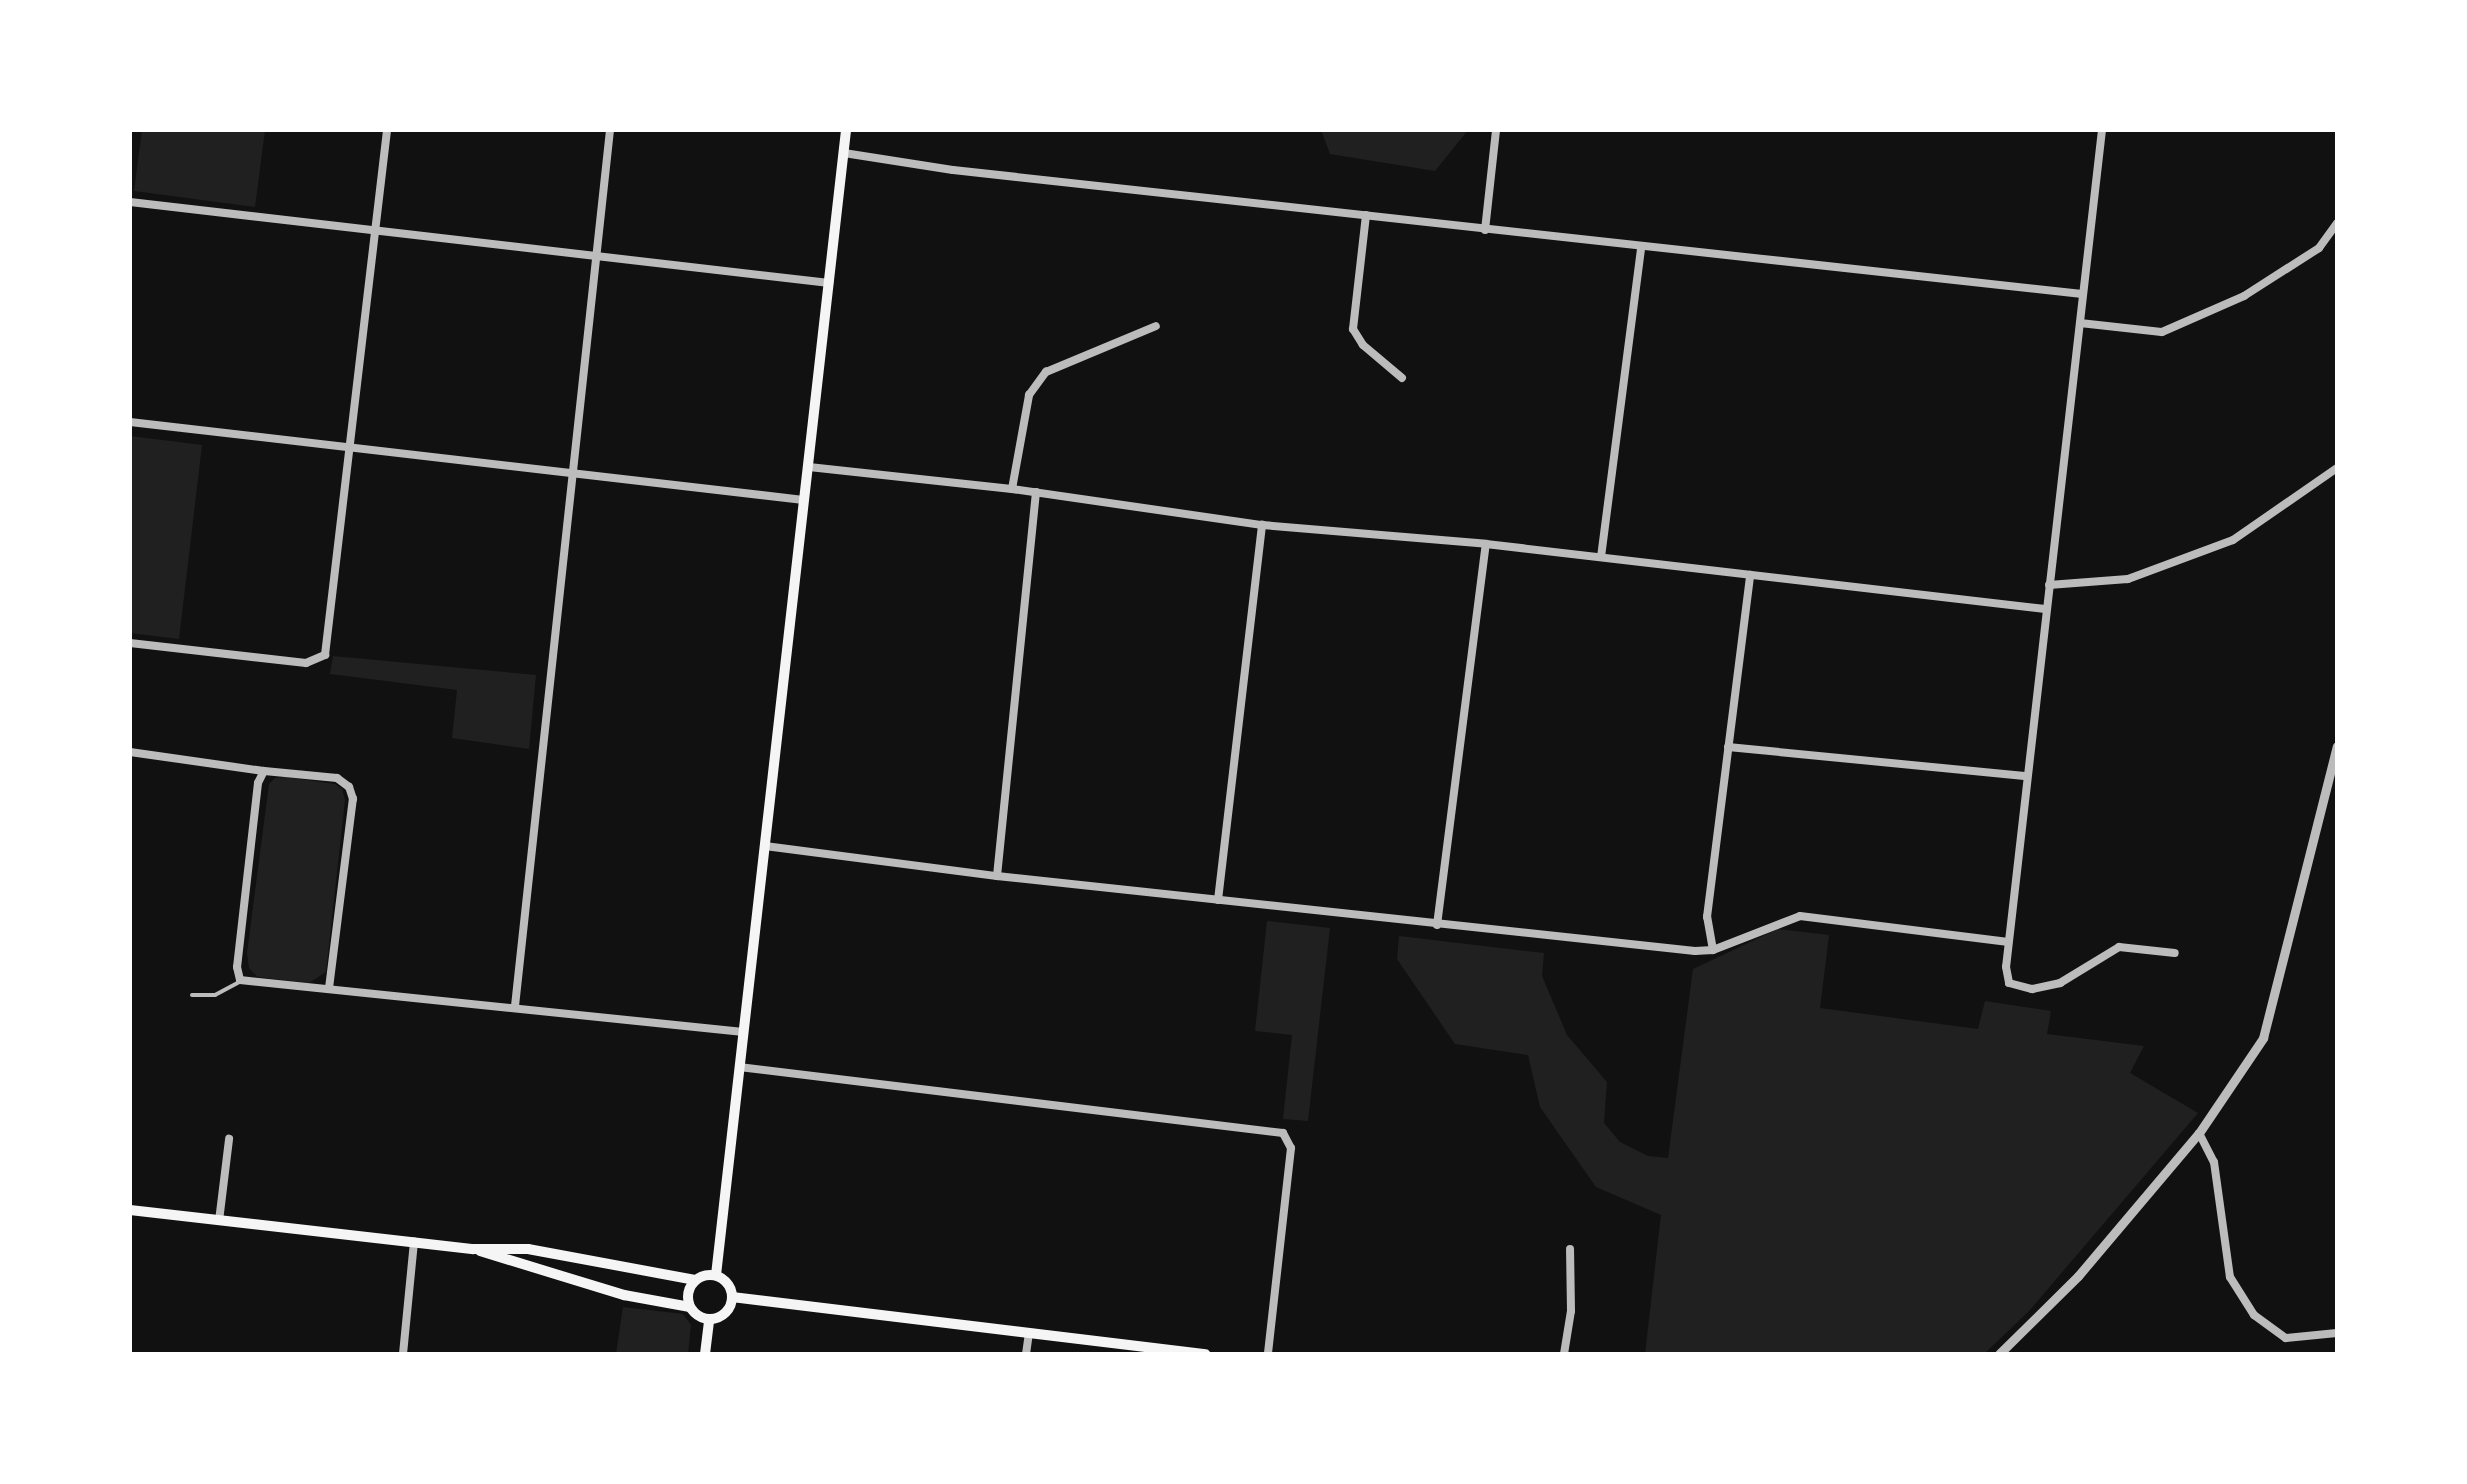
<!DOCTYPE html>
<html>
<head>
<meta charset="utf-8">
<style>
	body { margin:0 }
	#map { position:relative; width:2467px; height:1484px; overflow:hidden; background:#111; font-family:"Titillium Web",sans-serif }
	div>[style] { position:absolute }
	.green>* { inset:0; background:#202020 }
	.service>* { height:4px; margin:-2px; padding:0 2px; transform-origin:2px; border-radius:2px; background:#bcbcbc }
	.minor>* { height:8px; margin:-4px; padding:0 4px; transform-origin:4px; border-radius:4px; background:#bcbcbc }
	.tertiary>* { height:9px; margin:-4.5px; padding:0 4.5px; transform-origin:4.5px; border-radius:4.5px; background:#bcbcbc }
	.secondary>* { height:10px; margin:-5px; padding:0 5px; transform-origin:5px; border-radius:5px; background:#f5f5f5 }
	.secondary>.ring { margin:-5px; padding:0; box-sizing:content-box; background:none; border:10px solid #f5f5f5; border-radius:50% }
	span { translate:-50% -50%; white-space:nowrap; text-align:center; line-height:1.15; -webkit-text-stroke:8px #fff; paint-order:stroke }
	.frame { position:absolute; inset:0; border:132px solid #fff; pointer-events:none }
</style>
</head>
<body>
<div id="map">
	<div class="green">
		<i style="clip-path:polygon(142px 130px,265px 130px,255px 207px,134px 191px)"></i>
		<i style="clip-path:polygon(1321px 130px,1468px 130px,1435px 171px,1330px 154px)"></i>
		<i style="clip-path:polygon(130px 436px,202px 445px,179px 639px,130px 633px)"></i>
		<i style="clip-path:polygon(333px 656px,536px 675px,529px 749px,452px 738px,457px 690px,330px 674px)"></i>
		<i style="clip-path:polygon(286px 777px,335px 784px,342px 789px,345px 800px,326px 972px,309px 983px,258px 977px,249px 968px,247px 953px,269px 784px,275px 778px)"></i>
		<i style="clip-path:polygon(1267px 921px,1330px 928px,1308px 1121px,1283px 1119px,1292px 1035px,1255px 1031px)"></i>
		<i style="clip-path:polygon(1778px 929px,1829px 935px,1820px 1008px,1978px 1029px,1985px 1001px,2051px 1011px,2047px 1034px,2144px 1046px,2130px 1073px,2198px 1113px,2029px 1311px,1984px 1354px,1645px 1354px,1661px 1215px,1596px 1187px,1540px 1107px,1528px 1055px,1455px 1044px,1397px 959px,1399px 936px,1544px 953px,1542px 976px,1567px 1035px,1607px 1082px,1604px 1123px,1620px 1142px,1648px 1156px,1668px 1158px,1693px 969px)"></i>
		<i style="clip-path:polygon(623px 1307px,683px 1314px,691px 1325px,688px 1354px,616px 1354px)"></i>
	</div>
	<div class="service">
		<i style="left:192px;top:995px;width:23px"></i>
		<i style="left:215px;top:995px;width:27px;rotate:-28deg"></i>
	</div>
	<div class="minor">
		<i style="left:2102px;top:130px;width:842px;rotate:96.54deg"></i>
		<i style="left:2006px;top:967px;width:16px;rotate:79deg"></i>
		<i style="left:2009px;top:983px;width:24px;rotate:15deg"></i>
		<i style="left:2032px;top:989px;width:29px;rotate:-12deg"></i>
		<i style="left:2060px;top:983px;width:69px;rotate:-31.4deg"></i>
		<i style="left:2119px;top:947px;width:56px;rotate:6.1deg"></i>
		<i style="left:844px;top:153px;width:110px;rotate:8.9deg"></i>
		<i style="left:953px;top:170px;width:1136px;rotate:6.27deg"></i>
		<i style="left:130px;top:202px;width:704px;rotate:6.61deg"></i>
		<i style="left:1366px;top:215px;width:115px;rotate:96.5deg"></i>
		<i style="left:1353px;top:329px;width:19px;rotate:58deg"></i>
		<i style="left:1363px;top:345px;width:51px;rotate:40.2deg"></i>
		<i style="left:1485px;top:230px;width:101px;rotate:-83.7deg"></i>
		<i style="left:2080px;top:323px;width:82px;rotate:6.3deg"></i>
		<i style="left:2162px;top:332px;width:90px;rotate:-23.7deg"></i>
		<i style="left:2244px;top:296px;width:89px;rotate:-32.6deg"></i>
		<i style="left:2319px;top:248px;width:31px;rotate:-54deg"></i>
		<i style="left:130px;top:422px;width:678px;rotate:6.6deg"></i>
		<i style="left:809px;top:467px;width:204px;rotate:6.2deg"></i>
		<i style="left:1012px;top:489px;width:253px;rotate:8.2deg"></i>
		<i style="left:1262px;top:525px;width:225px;rotate:4.8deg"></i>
		<i style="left:1486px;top:544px;width:563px;rotate:6.63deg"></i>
		<i style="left:1012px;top:489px;width:96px;rotate:-79.7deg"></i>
		<i style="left:1029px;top:395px;width:29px;rotate:-54deg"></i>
		<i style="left:1046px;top:372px;width:119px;rotate:-22.7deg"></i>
		<i style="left:1601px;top:557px;width:312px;rotate:-82.6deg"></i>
		<i style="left:2049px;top:585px;width:79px;rotate:-4.3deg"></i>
		<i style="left:2128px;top:579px;width:112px;rotate:-20.4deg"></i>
		<i style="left:2233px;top:540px;width:126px;rotate:-34.7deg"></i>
		<i style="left:130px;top:643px;width:177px;rotate:6.5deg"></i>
		<i style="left:306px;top:663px;width:21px;rotate:-23deg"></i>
		<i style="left:325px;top:655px;width:529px;rotate:-83.26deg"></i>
		<i style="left:1728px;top:747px;width:298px;rotate:5.6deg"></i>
		<i style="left:130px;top:752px;width:135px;rotate:8.1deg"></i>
		<i style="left:765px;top:846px;width:234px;rotate:7.4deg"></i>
		<i style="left:997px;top:876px;width:702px;rotate:6.13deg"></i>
		<i style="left:1695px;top:951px;width:18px;rotate:-3deg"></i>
		<i style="left:1713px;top:950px;width:93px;rotate:-21.3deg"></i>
		<i style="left:1800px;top:916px;width:210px;rotate:7.1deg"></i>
		<i style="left:997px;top:876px;width:386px;rotate:-84.2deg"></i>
		<i style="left:1218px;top:900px;width:378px;rotate:-83.3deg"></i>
		<i style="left:1437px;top:925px;width:384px;rotate:-82.7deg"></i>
		<i style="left:1713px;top:950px;width:34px;rotate:-100deg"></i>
		<i style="left:1707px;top:917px;width:345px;rotate:-82.8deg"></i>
		<i style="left:329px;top:988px;width:191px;rotate:-82.8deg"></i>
		<i style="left:353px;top:799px;width:13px;rotate:-108deg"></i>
		<i style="left:349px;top:787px;width:15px;rotate:-143deg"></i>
		<i style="left:337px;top:778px;width:73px;rotate:-174.5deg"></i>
		<i style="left:264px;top:771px;width:13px;rotate:117deg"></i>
		<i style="left:258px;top:783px;width:185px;rotate:96.5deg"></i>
		<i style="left:237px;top:967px;width:13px;rotate:77deg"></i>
		<i style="left:240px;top:980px;width:506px;rotate:5.9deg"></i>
		<i style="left:515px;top:1006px;width:881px;rotate:-83.81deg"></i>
		<i style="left:739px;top:1067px;width:548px;rotate:6.92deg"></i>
		<i style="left:1283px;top:1133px;width:17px;rotate:62deg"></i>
		<i style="left:1291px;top:1148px;width:207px;rotate:96.4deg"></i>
		<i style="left:2199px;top:1133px;width:33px;rotate:63deg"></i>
		<i style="left:2214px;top:1162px;width:116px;rotate:82.1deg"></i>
		<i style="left:2230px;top:1277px;width:45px;rotate:57.7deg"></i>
		<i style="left:2254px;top:1315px;width:39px;rotate:36deg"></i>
		<i style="left:2286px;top:1338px;width:51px;rotate:-5.6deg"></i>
		<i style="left:219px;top:1221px;width:83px;rotate:-83deg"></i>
		<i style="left:403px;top:1354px;width:113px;rotate:-84.4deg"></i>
		<i style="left:1026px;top:1354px;width:21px;rotate:-82deg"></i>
		<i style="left:1564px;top:1354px;width:44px;rotate:-80.8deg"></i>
		<i style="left:1571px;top:1311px;width:62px;rotate:-90.9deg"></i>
	</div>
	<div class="tertiary">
		<i style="left:1999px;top:1354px;width:111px;rotate:-44.6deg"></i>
		<i style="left:2078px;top:1276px;width:187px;rotate:-49.8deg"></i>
		<i style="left:2199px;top:1133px;width:115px;rotate:-56deg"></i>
		<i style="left:2263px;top:1038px;width:301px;rotate:-75.8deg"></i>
	</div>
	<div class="secondary">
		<i style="left:130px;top:1210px;width:346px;rotate:6.5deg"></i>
		<i style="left:474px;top:1249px;width:54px"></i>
		<i style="left:528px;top:1249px;width:170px;rotate:10.5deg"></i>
		<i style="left:480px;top:1251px;width:151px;rotate:17deg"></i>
		<i style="left:624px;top:1295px;width:67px;rotate:10.3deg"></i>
		<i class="ring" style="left:688px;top:1275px;width:34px;height:34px"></i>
		<i style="left:716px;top:1275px;width:1152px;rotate:-83.52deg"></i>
		<i style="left:732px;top:1297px;width:477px;rotate:6.9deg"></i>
		<i style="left:705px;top:1354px;width:35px;rotate:-83deg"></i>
	</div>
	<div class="frame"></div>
</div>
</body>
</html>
